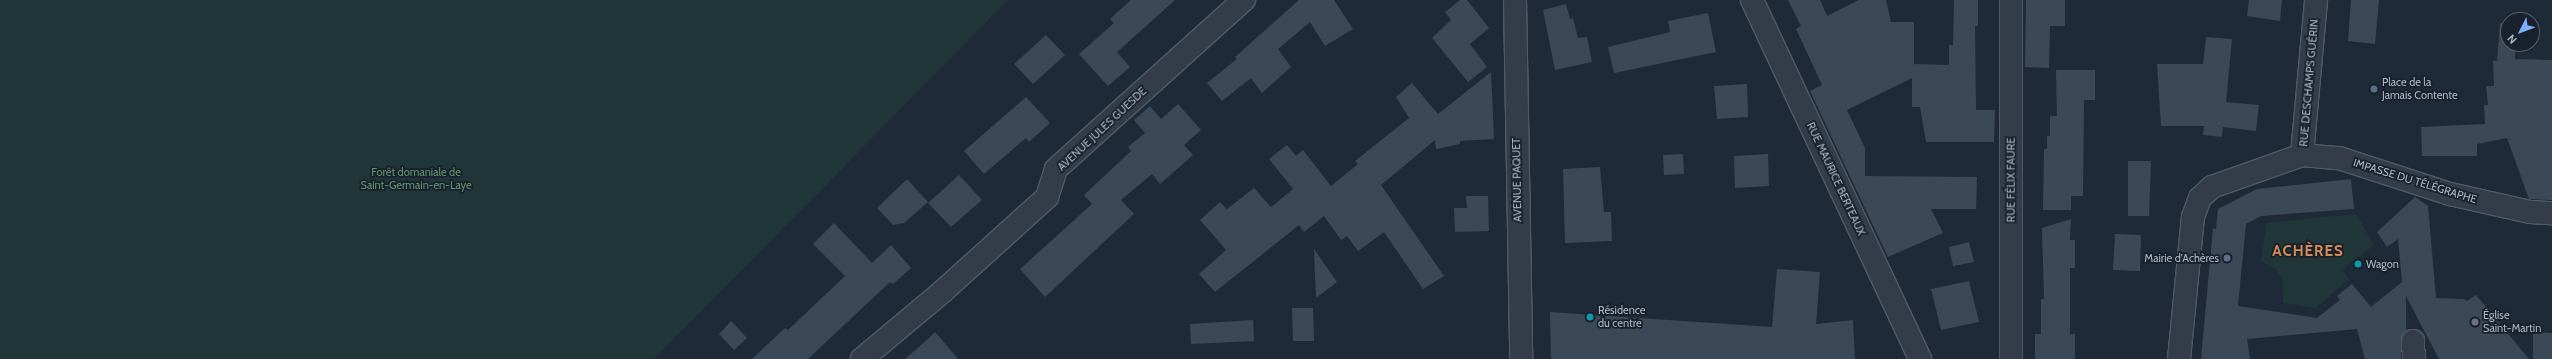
<!DOCTYPE html>
<html>
<head>
<meta charset="utf-8">
<style>
	body { margin:0 }
	#map { position:relative; width:2552px; height:359px; overflow:hidden; background:#1f2a38; font-family:Cabin,sans-serif }
	div>[style] { position:absolute }
	.green>* { inset:0; background:#213639 }
	.building>* { inset:0; background:#3b4858 }
	.roads { filter:drop-shadow(1px 0 #505a66) drop-shadow(-1px 0 #505a66) drop-shadow(0 1px #505a66) drop-shadow(0 -1px #505a66) }
	.minor>* { height:22px; margin:-11px; padding:0 11px; transform-origin:11px; border-radius:11px; background:#333c48 }
	.dots>* { width:11px; height:11px; translate:-50% -50%; box-sizing:border-box; border:2px solid #18212c; border-radius:50% }
	span { translate:-50% -50%; white-space:nowrap; text-align:center; line-height:1.15; -webkit-text-stroke:3.5px #18212c; paint-order:stroke }
	.street-label { font-size:11px; color:#adb7c5 }
	.poi-label { font-size:11px; color:#adb7c5 }
	.left { translate:0 -50%; text-align:left }
	.right { translate:-100% -50%; text-align:right }
	.park-label { font-size:11px; color:#64966e }
	.district-label { font-size:15px; color:#d68c56; font-weight:700; letter-spacing:1px }
	.north { position:absolute; left:2500px; top:12px; width:40px; height:40px; box-sizing:border-box; background:#18212c; border:1px solid #545d69; border-radius:50%; rotate:228deg; font-size:11px; font-weight:700; line-height:16px; text-align:center; color:#adb7c5 }
	.north::after { content:''; display:block; margin:auto; width:14px; height:18px; background:#7caffb; clip-path:polygon(50% 0,100% 100%,50% 72%,0 100%) }
</style>
</head>
<body>
<div id="map">
	<div class="green">
		<i style="clip-path:polygon(0 0,1008px 0,654px 359px,0 359px)"></i>
		<i style="clip-path:polygon(2356px 214px,2374px 245px,2342px 270px,2349px 279px,2316px 308px,2283px 303px,2283px 280px,2277px 270px,2261px 261px,2266px 223px)"></i>
	</div>
	<div class="building">
		<i style="clip-path:polygon(1131px 0,1175px 0,1117px 52px,1130px 67px,1108px 86px,1079px 54px,1114px 23px,1110px 19px)"></i>
		<i style="clip-path:polygon(1299px 0,1334px 0,1353px 29px,1325px 46px,1310px 22px,1278px 49px,1291px 67px,1262px 93px,1251px 78px,1222px 101px,1207px 83px,1237px 59px,1235px 57px)"></i>
		<i style="clip-path:polygon(1460px 0,1467px 0,1489px 28px,1470px 44px,1487px 67px,1468px 82px,1432px 38px,1451px 20px,1445px 12px)"></i>
		<i style="clip-path:polygon(1788px 0,1820px 0,1827px 16px,1859px 0,1886px 0,1891px 22px,1914px 22px,1914px 64px,1949px 65px,1949px 45px,1953px 45px,1954px 0,1978px 0,1978px 26px,1975px 26px,1976px 110px,1995px 110px,1994px 142px,1926px 142px,1920px 107px,1912px 107px,1912px 78px,1847px 110px,1865px 148px,1865px 176px,1977px 177px,1976px 209px,1931px 209px,1943px 233px,1888px 257px,1810px 91px,1822px 85px,1796px 29px,1801px 26px)"></i>
		<i style="clip-path:polygon(2026px 0,2065px 0,2065px 26px,2050px 26px,2049px 68px,2025px 67px)"></i>
		<i style="clip-path:polygon(2249px 0,2282px 0,2280px 21px,2247px 16px)"></i>
		<i style="clip-path:polygon(2351px 0,2379px 0,2375px 44px,2348px 41px)"></i>
		<i style="clip-path:polygon(1566px 4px,1570px 19px,1573px 18px,1578px 38px,1587px 37px,1592px 62px,1555px 70px,1543px 10px)"></i>
		<i style="clip-path:polygon(1708px 13px,1716px 52px,1614px 73px,1608px 47px,1670px 32px,1668px 21px)"></i>
		<i style="clip-path:polygon(2500px 23px,2508px 24px,2508px 44px,2515px 44px,2515px 59px,2552px 60px,2552px 200px,2529px 199px,2507px 138px,2477px 144px,2477px 156px,2422px 156px,2421px 127px,2485px 124px,2484px 105px,2488px 105px,2486px 86px,2494px 86px,2493px 60px,2497px 61px)"></i>
		<i style="clip-path:polygon(1046px 35px,1065px 55px,1033px 84px,1014px 64px)"></i>
		<i style="clip-path:polygon(2206px 37px,2232px 39px,2226px 102px,2259px 105px,2256px 131px,2223px 127px,2222px 137px,2203px 135px,2204px 126px,2161px 126px,2157px 64px,2203px 64px)"></i>
		<i style="clip-path:polygon(2056px 70px,2095px 70px,2095px 100px,2084px 100px,2083px 196px,2071px 196px,2071px 210px,2043px 210px,2044px 149px,2047px 149px,2047px 136px,2050px 136px,2050px 116px,2057px 116px)"></i>
		<i style="clip-path:polygon(1491px 72px,1494px 139px,1460px 141px,1460px 144px,1436px 149px,1435px 140px,1381px 185px,1444px 276px,1423px 289px,1384px 232px,1358px 251px,1347px 236px,1341px 240px,1324px 216px,1304px 232px,1299px 225px,1215px 292px,1199px 274px,1226px 250px,1200px 220px,1220px 202px,1227px 209px,1254px 188px,1271px 207px,1293px 189px,1269px 159px,1287px 145px,1296px 156px,1303px 150px,1331px 186px,1358px 164px,1355px 161px,1409px 118px,1396px 97px,1412px 83px,1438px 114px)"></i>
		<i style="clip-path:polygon(1747px 84px,1748px 117px,1717px 119px,1714px 86px)"></i>
		<i style="clip-path:polygon(1026px 97px,1050px 123px,1029px 142px,1026px 138px,984px 174px,964px 151px)"></i>
		<i style="clip-path:polygon(1178px 104px,1201px 130px,1184px 145px,1193px 155px,1160px 184px,1152px 174px,1121px 200px,1134px 214px,1045px 297px,1020px 269px,1092px 204px,1084px 195px,1131px 151px,1128px 147px,1145px 133px,1134px 120px,1150px 106px,1161px 119px)"></i>
		<i style="clip-path:polygon(1683px 154px,1684px 174px,1664px 175px,1663px 155px)"></i>
		<i style="clip-path:polygon(1768px 154px,1769px 186px,1735px 188px,1734px 156px)"></i>
		<i style="clip-path:polygon(2128px 161px,2151px 161px,2149px 216px,2128px 216px)"></i>
		<i style="clip-path:polygon(1600px 167px,1604px 212px,1611px 212px,1612px 241px,1565px 243px,1563px 169px)"></i>
		<i style="clip-path:polygon(959px 175px,982px 200px,951px 227px,928px 203px)"></i>
		<i style="clip-path:polygon(907px 179px,928px 202px,904px 223px,893px 225px,877px 208px)"></i>
		<i style="clip-path:polygon(2351px 179px,2354px 209px,2261px 216px,2246px 224px,2238px 306px,2317px 318px,2340px 300px,2337px 296px,2352px 284px,2371px 307px,2402px 282px,2398px 239px,2387px 247px,2377px 232px,2415px 197px,2428px 206px,2436px 298px,2464px 299px,2467px 301px,2476px 295px,2529px 359px,2439px 359px,2406px 296px,2406px 331px,2401px 341px,2401px 359px,2365px 359px,2357px 329px,2247px 339px,2250px 359px,2201px 359px,2213px 228px,2216px 229px,2218px 209px,2257px 189px)"></i>
		<i style="clip-path:polygon(1466px 196px,1488px 196px,1489px 231px,1455px 232px,1454px 208px,1467px 208px)"></i>
		<i style="clip-path:polygon(2071px 219px,2070px 240px,2075px 240px,2075px 268px,2070px 268px,2070px 334px,2075px 334px,2075px 359px,2035px 359px,2035px 334px,2041px 334px,2041px 299px,2044px 299px,2042px 228px)"></i>
		<i style="clip-path:polygon(834px 223px,872px 263px,891px 245px,911px 268px,893px 284px,890px 282px,808px 359px,752px 359px,785px 328px,788px 330px,845px 276px,813px 244px)"></i>
		<i style="clip-path:polygon(2115px 234px,2141px 235px,2140px 271px,2113px 270px)"></i>
		<i style="clip-path:polygon(1969px 242px,1974px 262px,1953px 266px,1949px 247px)"></i>
		<i style="clip-path:polygon(1314px 249px,1337px 282px,1316px 298px)"></i>
		<i style="clip-path:polygon(1777px 269px,1820px 272px,1816px 324px,1853px 320px,1855px 359px,1551px 359px,1550px 312px,1772px 327px)"></i>
		<i style="clip-path:polygon(1969px 281px,1979px 322px,1941px 330px,1931px 289px)"></i>
		<i style="clip-path:polygon(1292px 308px,1313px 308px,1314px 341px,1293px 341px)"></i>
		<i style="clip-path:polygon(1253px 320px,1254px 341px,1191px 344px,1190px 324px)"></i>
		<i style="clip-path:polygon(731px 321px,747px 338px,734px 350px,719px 334px)"></i>
		<i style="clip-path:polygon(935px 332px,958px 359px,905px 359px,928px 339px)"></i>
		<i style="clip-path:polygon(2533px 332px,2552px 333px,2552px 359px,2533px 359px)"></i>
	</div>
	<div class="roads">
		<div class="minor">
			<i style="left:1515px;top:0;width:359px;rotate:89deg"></i>
			<i style="left:1752px;top:0;width:396px;rotate:64.9deg"></i>
			<i style="left:2302px;top:155px;width:156px;rotate:-84.8deg"></i>
			<i style="left:2413px;top:341px;width:18px;rotate:87deg"></i>
			<i style="left:862px;top:359px;width:104px;rotate:-39.9deg"></i>
			<i style="left:942px;top:292px;width:142px;rotate:-42.1deg"></i>
			<i style="left:1047px;top:197px;width:29px;rotate:-72deg"></i>
			<i style="left:1056px;top:169px;width:253px;rotate:-42deg"></i>
			<i style="left:2011px;top:359px;width:359px;rotate:-90deg"></i>
			<i style="left:2179px;top:359px;width:143px;rotate:-84.4deg"></i>
			<i style="left:2193px;top:217px;width:20px;rotate:-70deg"></i>
			<i style="left:2200px;top:198px;width:16px;rotate:-43deg"></i>
			<i style="left:2212px;top:187px;width:96px;rotate:-19.6deg"></i>
			<i style="left:2302px;top:155px;width:37px;rotate:5deg"></i>
			<i style="left:2339px;top:158px;width:117px;rotate:18deg"></i>
			<i style="left:2450px;top:194px;width:82px;rotate:12.7deg"></i>
			<i style="left:2530px;top:212px;width:22px;rotate:3deg"></i>
		</div>
	</div>
	<div class="dots">
		<i style="left:2374px;top:89px;background:#5c6f8a"></i>
		<i style="left:2227px;top:258px;background:#5c6f8a"></i>
		<i style="left:2358px;top:264px;background:#0f9aa8"></i>
		<i style="left:1590px;top:317px;background:#0f9aa8"></i>
		<i style="left:2475px;top:322px;background:#6b7280"></i>
	</div>
	<div class="street-label">
		<span style="left:2309px;top:83px;rotate:-85deg">RUE DESCHAMPS GUÉRIN</span>
		<span style="left:1102px;top:129px;rotate:-43deg">AVENUE JULES GUESDE</span>
		<span style="left:1836px;top:179px;rotate:65deg">RUE MAURICE BERTEAUX</span>
		<span style="left:1517px;top:180px;rotate:-91deg">AVENUE PAQUET</span>
		<span style="left:2011px;top:180px;rotate:-90deg">RUE FÉLIX FAURE</span>
		<span style="left:2415px;top:181px;rotate:17deg">IMPASSE DU TÉLÉGRAPHE</span>
	</div>
	<div class="poi-label">
		<span class="left" style="left:2382px;top:89px">Place de la<br>Jamais Contente</span>
		<span class="right" style="left:2219px;top:258px">Mairie d'Achères</span>
		<span class="left" style="left:2366px;top:264px">Wagon</span>
		<span class="left" style="left:1598px;top:317px">Résidence<br>du centre</span>
		<span class="left" style="left:2483px;top:322px">Église<br>Saint-Martin</span>
	</div>
	<div class="park-label">
		<span style="left:416px;top:179px">Forêt domaniale de<br>Saint-Germain-en-Laye</span>
	</div>
	<div class="district-label">
		<span style="left:2308px;top:252px">ACHÈRES</span>
	</div>
	<div class="north">N</div>
</div>
</body>
</html>
